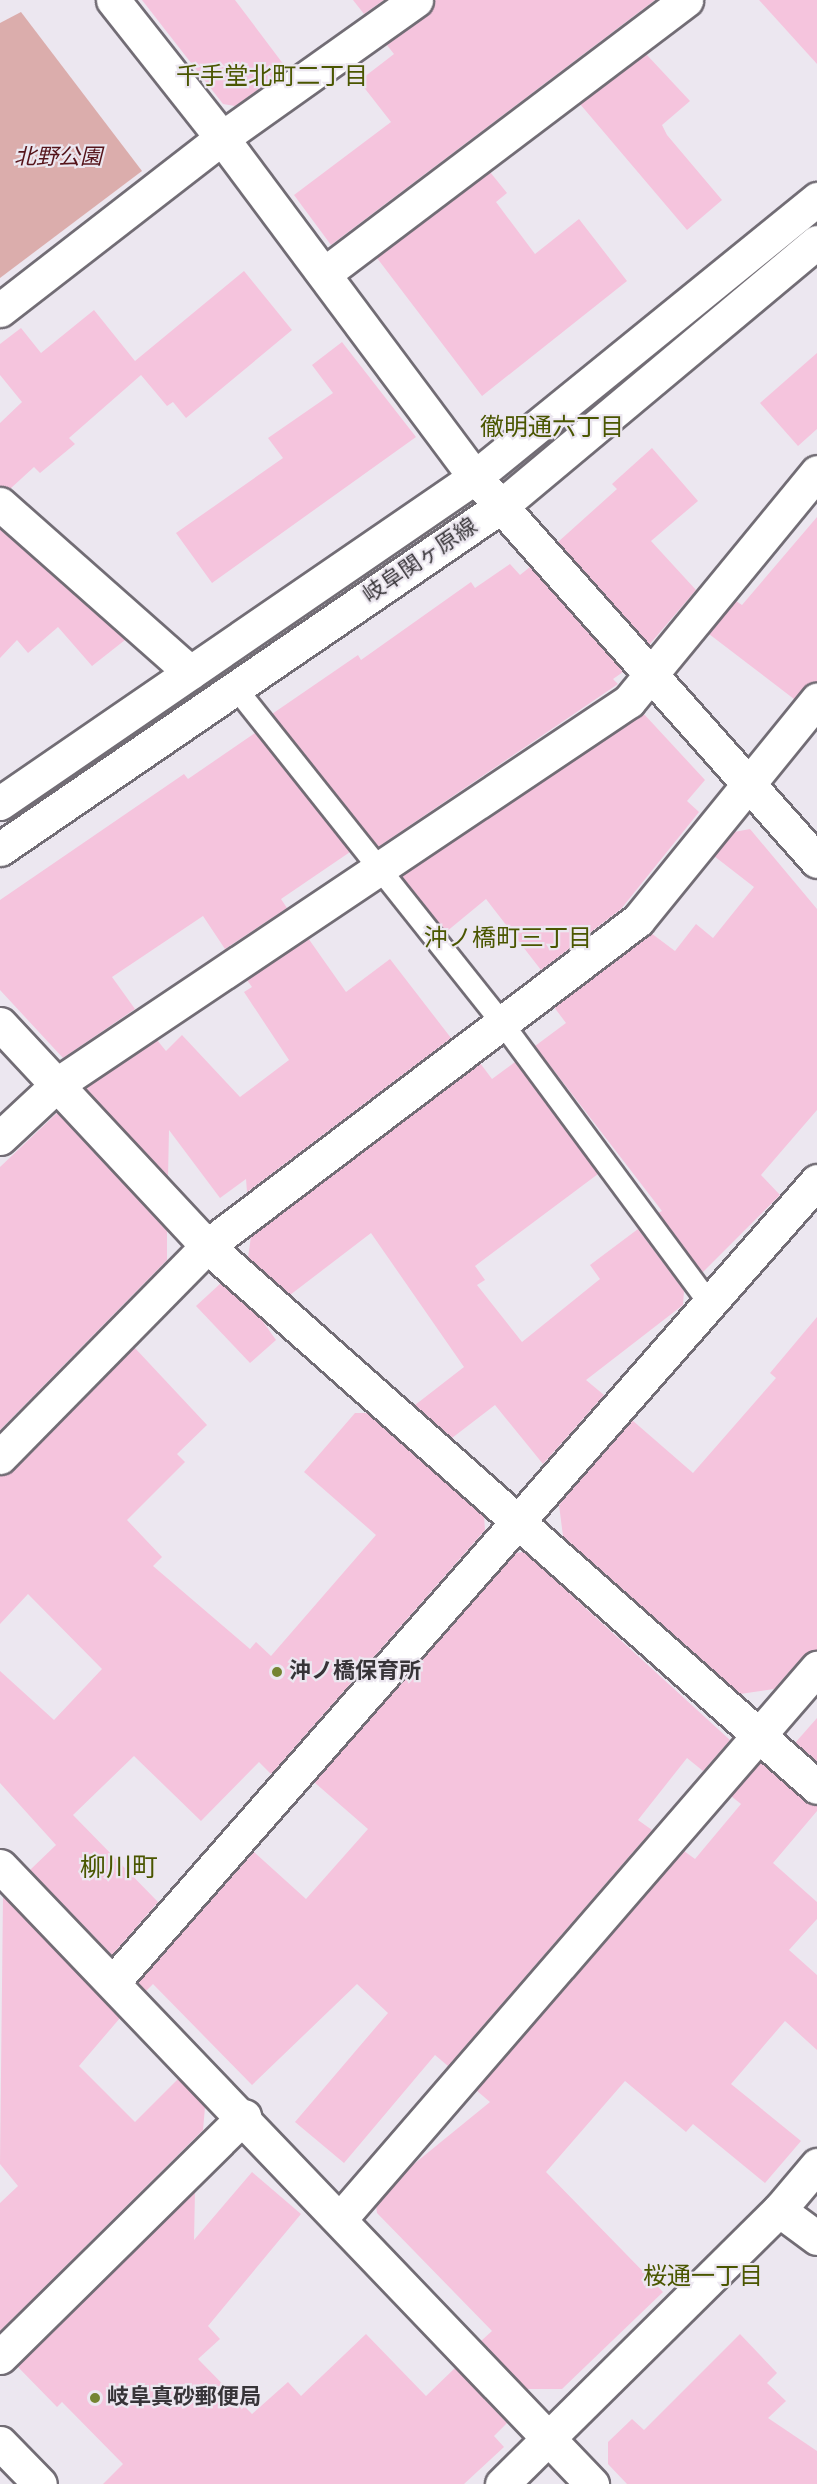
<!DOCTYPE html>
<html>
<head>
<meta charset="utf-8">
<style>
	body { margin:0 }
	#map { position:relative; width:817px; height:2484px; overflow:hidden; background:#ece7f0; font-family:Spectral,"Noto Sans JP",serif }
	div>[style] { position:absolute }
	.green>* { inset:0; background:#dbadac }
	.building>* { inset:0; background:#f5c4dd }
	.roads { filter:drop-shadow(2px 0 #726d75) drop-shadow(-2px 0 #726d75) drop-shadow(0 2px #726d75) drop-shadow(0 -2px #726d75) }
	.service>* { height:21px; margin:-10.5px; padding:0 10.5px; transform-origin:10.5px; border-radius:10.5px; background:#fff }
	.minor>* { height:33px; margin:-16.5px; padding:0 16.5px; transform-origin:16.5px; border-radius:16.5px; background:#fff }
	.primary>* { height:33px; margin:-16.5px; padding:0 16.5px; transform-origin:16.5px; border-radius:16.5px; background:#fff }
	.trunk>* { height:33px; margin:-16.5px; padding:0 16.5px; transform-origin:16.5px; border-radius:16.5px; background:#fff }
	.dots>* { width:16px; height:16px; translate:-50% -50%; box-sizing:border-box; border:3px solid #ece7f0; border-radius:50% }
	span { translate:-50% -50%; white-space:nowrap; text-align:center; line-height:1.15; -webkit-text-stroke:4.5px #ece7f0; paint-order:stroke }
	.park-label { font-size:22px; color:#55141a; font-style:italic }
	.street-label { font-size:22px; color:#373438 }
	.poi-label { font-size:22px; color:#373438; font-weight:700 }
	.left { translate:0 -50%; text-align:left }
	.neighbourhood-label { font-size:24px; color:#4a5600 }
	.quarter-label { font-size:26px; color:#4a5600 }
</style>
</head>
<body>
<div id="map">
	<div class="green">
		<i style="clip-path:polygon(21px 12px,142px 171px,0 278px,0 23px)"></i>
	</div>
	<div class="building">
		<i style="clip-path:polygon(142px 0,235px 0,287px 69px,235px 106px,223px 104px)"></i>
		<i style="clip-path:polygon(353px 0,384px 0,364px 14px)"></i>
		<i style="clip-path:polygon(434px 0,655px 0,331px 245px,294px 195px,391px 122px,359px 81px,394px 54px,386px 44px,427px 15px)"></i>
		<i style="clip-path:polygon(759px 0,817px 0,817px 64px)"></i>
		<i style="clip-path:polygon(646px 54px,690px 101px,662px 125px,667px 135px,722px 200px,687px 230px,580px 104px)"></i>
		<i style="clip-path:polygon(490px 172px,507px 193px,496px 202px,535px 254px,579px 219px,627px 281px,482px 396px,377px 258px)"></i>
		<i style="clip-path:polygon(244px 271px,292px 330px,186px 418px,173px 402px,167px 406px,141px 375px,69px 438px,75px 444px,40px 473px,34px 467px,10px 489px,0 486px,0 423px,22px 402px,0 375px,0 344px,21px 328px,41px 353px,94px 310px,135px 361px)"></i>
		<i style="clip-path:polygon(342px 342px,416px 437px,212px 583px,176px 533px,283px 458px,268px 438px,333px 393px,312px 365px)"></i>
		<i style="clip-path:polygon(817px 353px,817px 429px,798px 446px,760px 403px)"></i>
		<i style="clip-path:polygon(652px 448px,698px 501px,651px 541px,696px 590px,649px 645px,558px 542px,617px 489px,612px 484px)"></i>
		<i style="clip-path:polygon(817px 517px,817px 682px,794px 699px,709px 634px,736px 601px,742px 605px)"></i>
		<i style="clip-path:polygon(0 529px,125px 640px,92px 666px,58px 627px,28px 653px,17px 640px,0 658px)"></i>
		<i style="clip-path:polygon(510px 564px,520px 575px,530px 567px,623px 672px,613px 679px,618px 684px,378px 847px,272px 714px,358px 655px,361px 660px,471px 582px,475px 588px)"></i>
		<i style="clip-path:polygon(643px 713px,705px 780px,687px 801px,699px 812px,621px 909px,541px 970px,486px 899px,446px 932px,401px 876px)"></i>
		<i style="clip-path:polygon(255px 733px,350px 852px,281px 899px,287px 908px,225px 949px,203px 916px,112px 977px,135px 1009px,63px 1058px,0 990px,0 900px,184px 774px,188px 779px)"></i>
		<i style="clip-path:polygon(750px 829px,817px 909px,817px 1110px,761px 1175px,780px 1195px,702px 1273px,658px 1213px,662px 1211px,535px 1046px,566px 1023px,554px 1007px,651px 933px,675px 951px,696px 924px,713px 938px,754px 887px,714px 856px,734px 832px)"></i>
		<i style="clip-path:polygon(308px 938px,346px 992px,390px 959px,451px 1038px,247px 1192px,246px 1179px,220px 1198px,169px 1130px,168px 1177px,85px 1088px,157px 1040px,166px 1051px,182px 1035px,240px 1097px,289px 1060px,244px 992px,252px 987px,247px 980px)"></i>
		<i style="clip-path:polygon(515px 1062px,598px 1174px,475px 1266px,485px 1280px,477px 1285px,522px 1342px,600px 1279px,590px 1265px,638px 1229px,684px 1291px,683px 1305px,586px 1380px,604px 1395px,543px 1464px,495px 1405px,452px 1438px,415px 1405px,464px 1367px,371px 1233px,290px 1295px,248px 1258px,251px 1236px,480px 1063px,492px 1079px)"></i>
		<i style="clip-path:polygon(57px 1113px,167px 1231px,167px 1260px,0 1430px,0 1167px)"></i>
		<i style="clip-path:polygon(221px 1283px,261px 1319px,276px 1340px,250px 1363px,196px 1306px)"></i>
		<i style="clip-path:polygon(817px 1317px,817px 1650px,803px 1656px,774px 1689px,740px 1694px,563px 1536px,559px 1505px,632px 1420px,693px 1473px,776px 1378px,770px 1373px)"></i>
		<i style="clip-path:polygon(134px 1347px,207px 1425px,177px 1454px,185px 1462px,127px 1520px,162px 1557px,153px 1566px,250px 1649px,256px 1642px,271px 1656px,376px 1535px,304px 1472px,355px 1413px,367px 1413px,484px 1516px,485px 1530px,271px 1774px,259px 1762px,201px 1821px,134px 1756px,73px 1815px,158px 1902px,112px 1955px,30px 1870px,56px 1845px,0 1783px,0 1671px,54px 1720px,102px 1669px,28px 1594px,0 1624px,0 1475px,13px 1470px)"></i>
		<i style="clip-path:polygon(524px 1552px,730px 1740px,703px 1771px,687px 1758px,638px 1820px,652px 1830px,448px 2066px,435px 2055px,344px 2163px,295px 2122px,388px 2013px,357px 1984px,252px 2085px,153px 1984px,146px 1991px,138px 1983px,254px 1852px,306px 1899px,368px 1829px,314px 1782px,515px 1553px)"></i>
		<i style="clip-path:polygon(817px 1718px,817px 1762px,795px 1743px)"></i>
		<i style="clip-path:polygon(760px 1762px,805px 1801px,817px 1805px,817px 1811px,773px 1863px,817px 1902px,817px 1919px,789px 1950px,817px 1975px,817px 2050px,785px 2021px,731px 2084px,801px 2141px,765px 2183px,693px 2124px,686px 2132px,625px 2081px,546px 2172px,663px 2292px,562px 2389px,527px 2389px,481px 2341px,492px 2331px,377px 2213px,376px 2206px,409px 2168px,490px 2102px,476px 2090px,684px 1851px,695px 1859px,741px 1804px,731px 1796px)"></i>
		<i style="clip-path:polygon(3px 1896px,120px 2018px,79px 2066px,135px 2122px,178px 2079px,205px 2107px,203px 2130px,0 2331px,0 2203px,18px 2186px,0 2164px)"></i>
		<i style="clip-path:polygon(252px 2172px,301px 2214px,208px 2326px,220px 2339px,198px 2359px,252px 2414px,288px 2382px,301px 2396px,366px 2334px,426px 2396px,455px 2368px,507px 2423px,494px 2436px,504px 2447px,464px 2484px,103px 2484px,123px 2464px,62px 2402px,57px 2407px,17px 2366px,195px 2191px,194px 2240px)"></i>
		<i style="clip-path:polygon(740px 2334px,777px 2373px,767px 2383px,786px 2401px,768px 2418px,817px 2451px,817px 2484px,627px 2484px,608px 2464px,608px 2442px,632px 2419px,644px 2430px)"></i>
	</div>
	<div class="roads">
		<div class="service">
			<i style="left:234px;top:686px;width:431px;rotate:51.5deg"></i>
			<i style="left:502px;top:1023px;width:348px;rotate:53.5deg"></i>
		</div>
		<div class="minor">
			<i style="left:113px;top:0;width:176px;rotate:51.7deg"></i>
			<i style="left:222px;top:138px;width:423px;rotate:53.3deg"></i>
			<i style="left:475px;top:477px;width:514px;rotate:48.31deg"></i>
			<i style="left:324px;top:274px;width:454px;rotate:-37.1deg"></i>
			<i style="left:0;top:310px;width:281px;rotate:-37.8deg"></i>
			<i style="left:222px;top:138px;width:238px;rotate:-35.4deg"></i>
			<i style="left:0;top:504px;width:254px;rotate:41.5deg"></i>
			<i style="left:0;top:1024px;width:304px;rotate:47deg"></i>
			<i style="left:207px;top:1246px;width:815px;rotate:41.57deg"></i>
			<i style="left:0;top:1138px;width:81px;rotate:-43deg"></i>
			<i style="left:59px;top:1083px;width:686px;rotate:-33.83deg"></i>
			<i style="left:629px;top:701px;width:296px;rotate:-50.6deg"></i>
			<i style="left:0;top:1457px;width:296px;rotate:-45.5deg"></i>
			<i style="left:207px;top:1246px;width:540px;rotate:-37.1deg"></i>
			<i style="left:638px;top:920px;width:284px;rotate:-50.9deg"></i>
			<i style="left:0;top:1866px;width:856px;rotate:46.23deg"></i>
			<i style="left:114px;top:1981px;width:1065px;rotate:-48.69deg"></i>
			<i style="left:779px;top:2210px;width:47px;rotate:36.4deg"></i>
			<i style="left:340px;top:2219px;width:729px;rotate:-49.12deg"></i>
			<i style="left:0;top:2357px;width:343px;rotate:-44.6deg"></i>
			<i style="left:502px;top:2484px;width:390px;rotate:-44.7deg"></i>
			<i style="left:779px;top:2210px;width:59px;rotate:-49.8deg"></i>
		</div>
		<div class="primary">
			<i style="left:0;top:803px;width:576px;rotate:-34.46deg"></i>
			<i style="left:475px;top:477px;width:441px;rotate:-39.1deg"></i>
			<i style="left:0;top:849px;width:606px;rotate:-34.37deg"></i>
			<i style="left:500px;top:507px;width:413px;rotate:-39.9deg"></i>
		</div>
		<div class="trunk">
			<i style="left:0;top:2443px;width:57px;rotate:45.7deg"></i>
		</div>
	</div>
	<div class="dots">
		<i style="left:277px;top:1672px;background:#758432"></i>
		<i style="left:95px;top:2398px;background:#758432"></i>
	</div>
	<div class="park-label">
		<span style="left:58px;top:158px">北野公園</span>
	</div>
	<div class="street-label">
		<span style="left:420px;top:561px;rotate:-34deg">岐阜関ヶ原線</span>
	</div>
	<div class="poi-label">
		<span class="left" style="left:289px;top:1672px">沖ノ橋保育所</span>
		<span class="left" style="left:107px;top:2398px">岐阜真砂郵便局</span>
	</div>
	<div class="neighbourhood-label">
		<span style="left:272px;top:78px">千手堂北町二丁目</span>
		<span style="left:552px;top:429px">徹明通六丁目</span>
		<span style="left:508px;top:940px">沖ノ橋町三丁目</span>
		<span style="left:703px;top:2278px">桜通一丁目</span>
	</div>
	<div class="quarter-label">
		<span style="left:119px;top:1869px">柳川町</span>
	</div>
</div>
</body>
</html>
